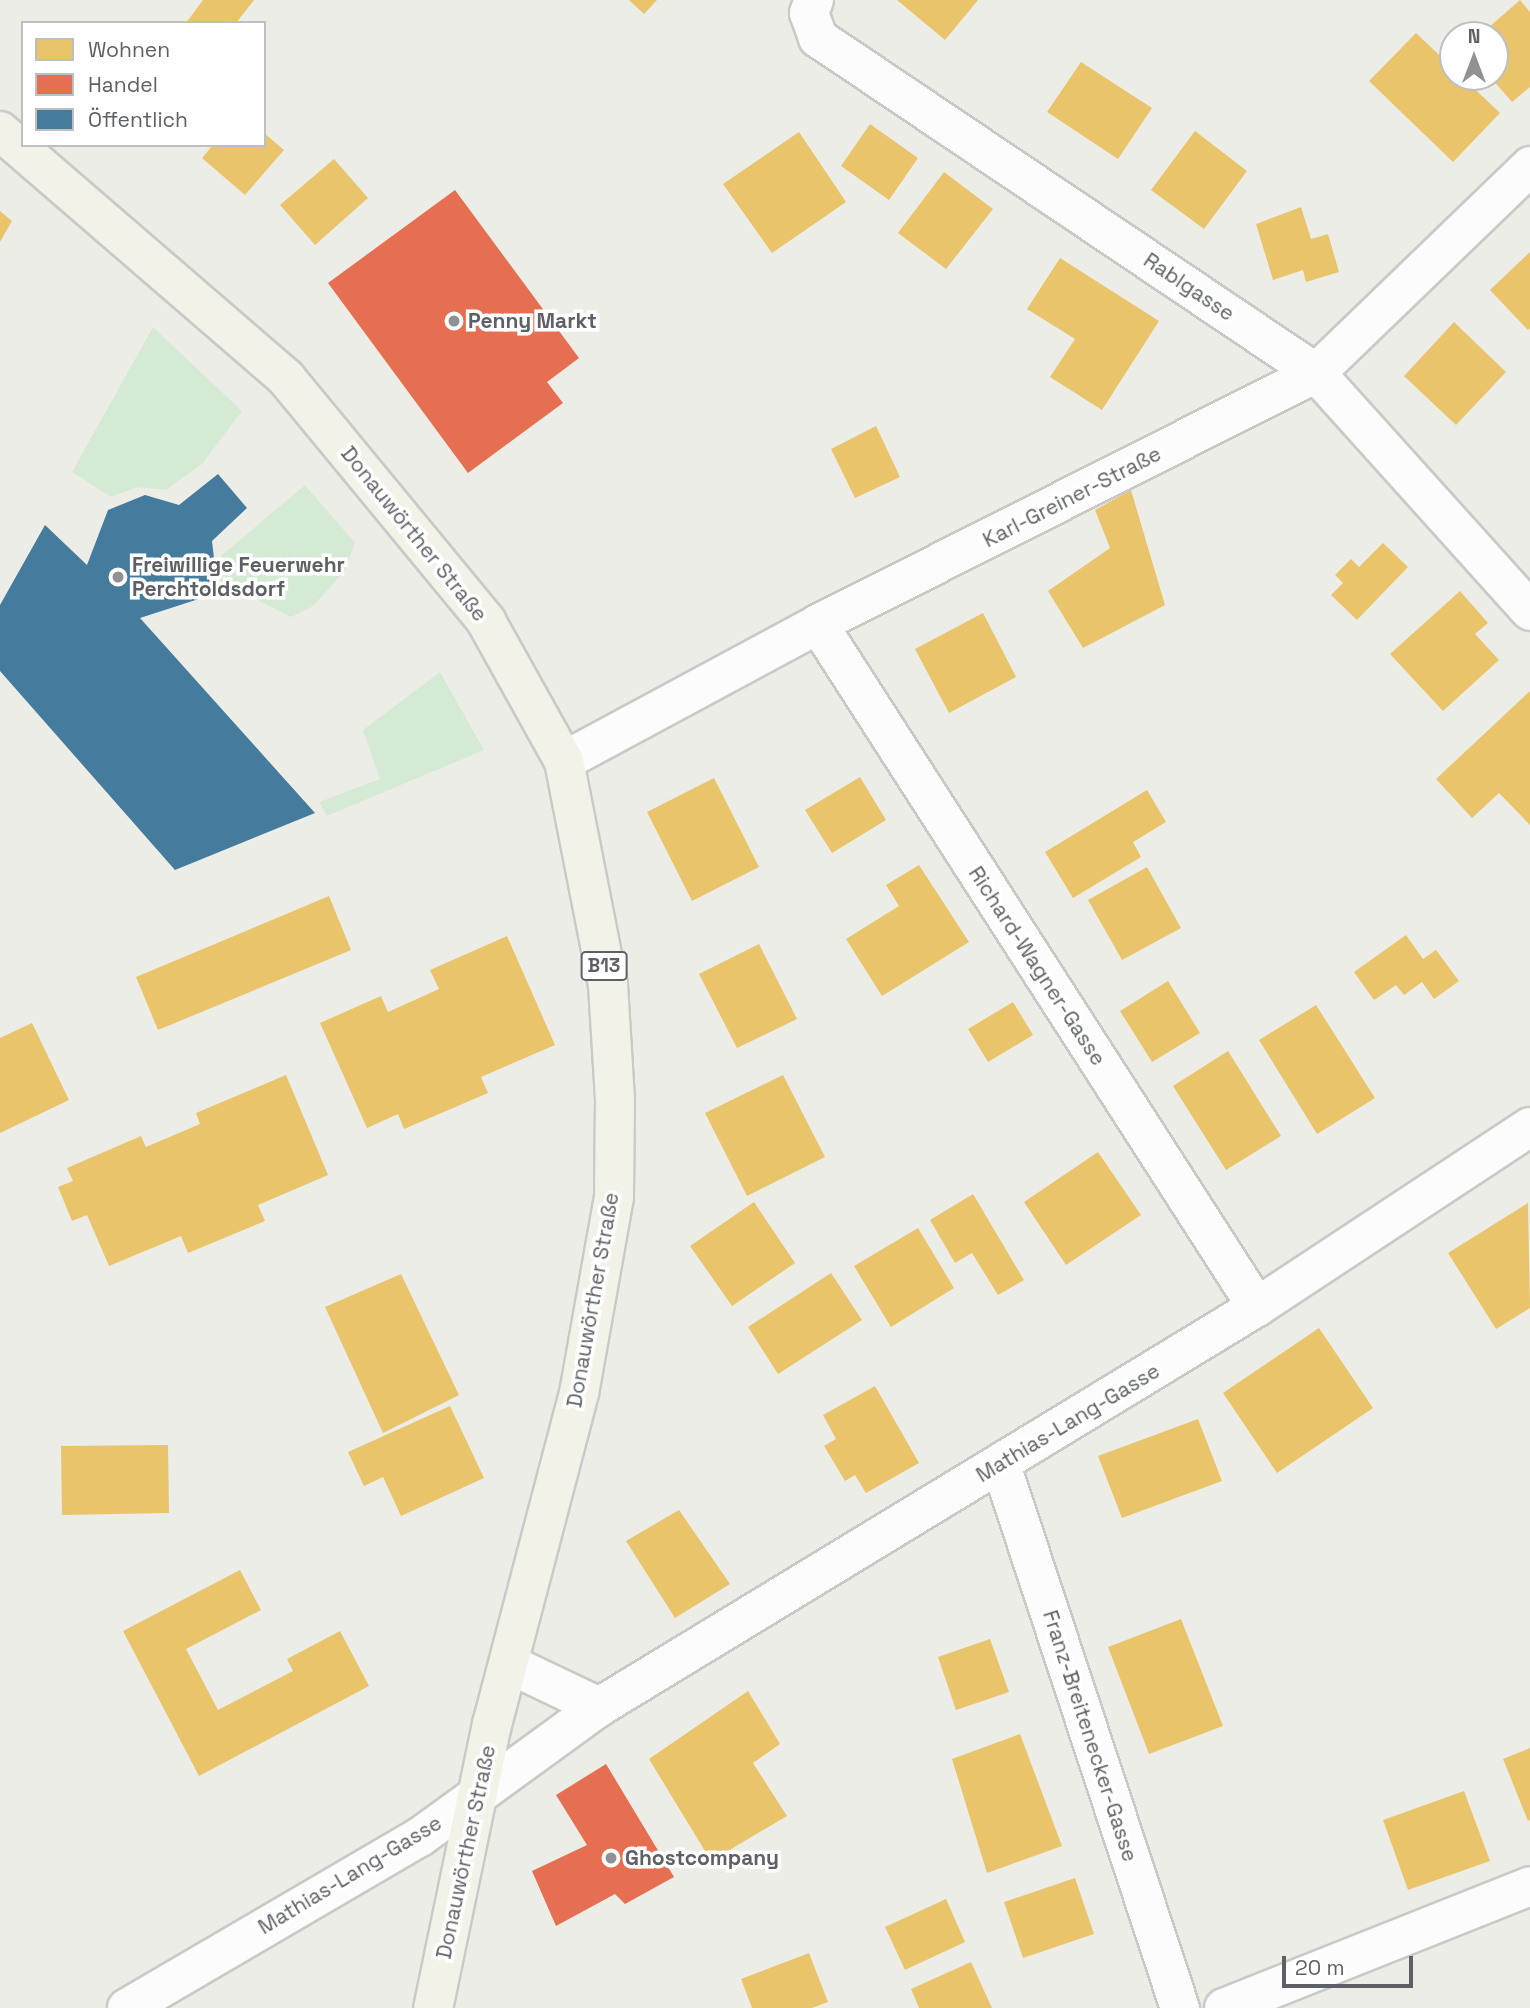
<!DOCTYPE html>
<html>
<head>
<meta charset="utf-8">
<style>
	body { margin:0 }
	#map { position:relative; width:1530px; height:2008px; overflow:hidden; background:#edede8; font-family:"Space Grotesk",sans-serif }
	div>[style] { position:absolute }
	.green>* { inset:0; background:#d5ead4 }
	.homes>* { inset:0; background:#e9c46a }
	.shops>* { inset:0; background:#e76f51 }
	.public>* { inset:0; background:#457b9d }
	.roads { filter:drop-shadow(2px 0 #c9cac8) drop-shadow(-2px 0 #c9cac8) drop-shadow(0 2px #c9cac8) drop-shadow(0 -2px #c9cac8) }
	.minor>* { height:38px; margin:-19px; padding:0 19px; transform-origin:19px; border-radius:19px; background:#fcfcfc }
	.primary>* { height:38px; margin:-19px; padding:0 19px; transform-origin:19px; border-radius:19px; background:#f3f2e8 }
	.dots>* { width:19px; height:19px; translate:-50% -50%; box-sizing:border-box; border:4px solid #fff; border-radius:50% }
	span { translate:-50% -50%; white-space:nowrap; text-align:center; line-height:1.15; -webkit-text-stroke:7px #fff; paint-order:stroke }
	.shield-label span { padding:2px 5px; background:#fff; border:2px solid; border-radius:5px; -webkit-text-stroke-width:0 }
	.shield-label { font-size:19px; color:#5d6066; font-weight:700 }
	.street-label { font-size:21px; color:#5d6066 }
	.poi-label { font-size:21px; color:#5d6066; font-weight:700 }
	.left { translate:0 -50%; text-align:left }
	.legend { position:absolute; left:21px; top:21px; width:245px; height:126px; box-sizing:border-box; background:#fff; border:2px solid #bebfc2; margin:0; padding:9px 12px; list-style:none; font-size:21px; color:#5d6066 }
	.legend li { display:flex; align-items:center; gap:14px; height:35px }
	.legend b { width:35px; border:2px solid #bebfc2 }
	.north { position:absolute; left:1439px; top:21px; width:70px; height:70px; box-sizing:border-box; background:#fff; border:2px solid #bebfc2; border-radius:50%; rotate:0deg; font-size:19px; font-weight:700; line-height:28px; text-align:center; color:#5d6066 }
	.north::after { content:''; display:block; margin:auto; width:24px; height:32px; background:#8f9194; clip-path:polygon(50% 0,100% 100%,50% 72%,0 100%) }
	.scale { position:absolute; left:1282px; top:1956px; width:131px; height:32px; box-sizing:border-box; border:4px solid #5d6066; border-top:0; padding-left:9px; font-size:21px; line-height:24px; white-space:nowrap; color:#5d6066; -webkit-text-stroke:5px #fff; paint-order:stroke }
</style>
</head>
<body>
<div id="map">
	<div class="green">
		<i style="clip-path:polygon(153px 327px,242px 411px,202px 464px,166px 490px,137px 487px,111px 497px,72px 472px)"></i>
		<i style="clip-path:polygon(305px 485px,355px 543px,344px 572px,313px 606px,291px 617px,221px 582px,221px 556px)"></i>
		<i style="clip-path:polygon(440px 672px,484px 750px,327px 816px,319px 802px,380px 779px,363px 730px)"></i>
	</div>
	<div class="homes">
		<i style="clip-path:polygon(203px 0,254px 0,236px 23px,186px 23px)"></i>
		<i style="clip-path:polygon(629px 0,657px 0,644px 14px)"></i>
		<i style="clip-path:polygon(897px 0,978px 0,945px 40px)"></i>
		<i style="clip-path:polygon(1520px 0,1530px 12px,1530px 87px,1512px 102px,1490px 77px,1495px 77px,1495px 35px,1480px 35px)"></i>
		<i style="clip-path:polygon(1416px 33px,1453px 68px,1453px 77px,1462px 77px,1500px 113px,1453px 162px,1369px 81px)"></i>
		<i style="clip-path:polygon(1081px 62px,1152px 108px,1118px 159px,1047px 112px)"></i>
		<i style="clip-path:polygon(870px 124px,918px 158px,889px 200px,841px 166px)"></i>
		<i style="clip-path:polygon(1195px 131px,1247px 171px,1204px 229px,1151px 190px)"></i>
		<i style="clip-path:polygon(799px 132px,846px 202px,772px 253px,723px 184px)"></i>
		<i style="clip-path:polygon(264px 133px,284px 150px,245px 195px,202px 158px,213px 145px,264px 145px)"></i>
		<i style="clip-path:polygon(334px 159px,368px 198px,315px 245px,280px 205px)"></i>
		<i style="clip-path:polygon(944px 172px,993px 209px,946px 269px,898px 233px)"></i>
		<i style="clip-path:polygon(1301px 207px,1311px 239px,1328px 234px,1339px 272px,1306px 282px,1303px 270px,1273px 280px,1256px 224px)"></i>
		<i style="clip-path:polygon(0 211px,12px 221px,0 242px)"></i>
		<i style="clip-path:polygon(1530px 252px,1530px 328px,1528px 330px,1490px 290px)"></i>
		<i style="clip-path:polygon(1060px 258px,1159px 321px,1102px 410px,1050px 377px,1075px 339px,1027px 309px)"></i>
		<i style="clip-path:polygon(1454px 322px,1506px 372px,1456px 425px,1404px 376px)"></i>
		<i style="clip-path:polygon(876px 426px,900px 477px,855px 498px,831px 449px)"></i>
		<i style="clip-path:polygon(1131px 490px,1165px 605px,1083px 648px,1048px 591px,1110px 548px,1095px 510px)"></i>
		<i style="clip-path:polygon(1383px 543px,1408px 567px,1357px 620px,1331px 595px,1343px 583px,1335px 575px,1351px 559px,1359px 567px)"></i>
		<i style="clip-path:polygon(1460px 591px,1488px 623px,1475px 634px,1499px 660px,1443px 711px,1390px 654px)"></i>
		<i style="clip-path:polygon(983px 613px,1016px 677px,949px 713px,915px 649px)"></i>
		<i style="clip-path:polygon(1530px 691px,1530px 825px,1499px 793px,1472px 818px,1436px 779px)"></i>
		<i style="clip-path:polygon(860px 777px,886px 820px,832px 853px,805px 810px)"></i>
		<i style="clip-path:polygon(714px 778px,759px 867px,692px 901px,647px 812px)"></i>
		<i style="clip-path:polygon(1147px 790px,1166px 822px,1133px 842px,1141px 857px,1073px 898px,1045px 852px)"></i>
		<i style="clip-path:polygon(919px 865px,969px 942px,882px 996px,846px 939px,899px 906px,886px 885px)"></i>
		<i style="clip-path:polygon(1147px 867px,1181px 928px,1122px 960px,1088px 900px)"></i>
		<i style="clip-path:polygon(329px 896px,351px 950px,158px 1030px,136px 977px)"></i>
		<i style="clip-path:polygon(1406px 935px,1423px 959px,1436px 950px,1459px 981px,1434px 999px,1422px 982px,1404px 995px,1396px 985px,1374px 1000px,1354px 972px)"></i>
		<i style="clip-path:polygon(507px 936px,555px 1045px,481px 1077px,488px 1093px,404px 1129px,398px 1114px,367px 1128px,320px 1023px,381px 996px,388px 1012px,439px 989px,430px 970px)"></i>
		<i style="clip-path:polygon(759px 944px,797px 1019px,737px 1048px,699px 974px)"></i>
		<i style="clip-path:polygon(1168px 981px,1200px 1033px,1152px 1062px,1120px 1011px)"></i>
		<i style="clip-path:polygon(1013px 1002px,1033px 1035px,988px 1062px,968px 1029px)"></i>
		<i style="clip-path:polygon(1316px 1005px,1375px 1098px,1317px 1134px,1259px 1040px)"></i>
		<i style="clip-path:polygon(32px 1023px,69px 1100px,0 1133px,0 1038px)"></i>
		<i style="clip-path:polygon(1228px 1051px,1281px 1136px,1226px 1170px,1173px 1086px)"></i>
		<i style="clip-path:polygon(286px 1075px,328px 1175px,258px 1205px,265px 1221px,188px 1253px,181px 1236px,109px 1266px,87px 1215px,72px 1221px,58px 1187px,73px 1181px,67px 1168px,141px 1136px,146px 1147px,200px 1124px,196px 1113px)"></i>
		<i style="clip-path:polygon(783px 1075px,825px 1157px,747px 1196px,705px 1113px)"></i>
		<i style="clip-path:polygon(1098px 1152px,1141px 1215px,1066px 1265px,1024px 1202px)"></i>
		<i style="clip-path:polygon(973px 1194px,1024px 1280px,998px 1295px,972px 1253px,955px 1263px,930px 1220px)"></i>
		<i style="clip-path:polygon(754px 1202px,795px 1263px,732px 1306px,690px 1246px)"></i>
		<i style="clip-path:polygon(1528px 1203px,1530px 1308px,1496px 1329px,1448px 1253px)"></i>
		<i style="clip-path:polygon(918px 1228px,954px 1288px,891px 1327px,854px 1266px)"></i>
		<i style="clip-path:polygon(831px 1273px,862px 1320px,778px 1374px,748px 1327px)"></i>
		<i style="clip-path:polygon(401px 1274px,459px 1395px,383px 1433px,325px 1307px)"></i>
		<i style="clip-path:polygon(1319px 1328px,1373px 1408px,1277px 1473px,1223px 1393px)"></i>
		<i style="clip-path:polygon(875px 1386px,919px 1463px,866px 1493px,855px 1475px,845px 1481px,824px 1446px,836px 1439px,823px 1415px)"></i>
		<i style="clip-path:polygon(450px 1406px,484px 1478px,401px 1516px,383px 1477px,364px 1486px,348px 1452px)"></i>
		<i style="clip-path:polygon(1198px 1419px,1222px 1481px,1122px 1518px,1098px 1456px)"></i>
		<i style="clip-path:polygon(168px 1445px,169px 1513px,62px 1515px,61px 1446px)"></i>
		<i style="clip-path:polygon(679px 1510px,730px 1584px,675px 1618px,626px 1541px)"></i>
		<i style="clip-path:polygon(240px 1570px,261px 1610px,186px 1649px,218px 1710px,293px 1671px,287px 1659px,340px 1631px,369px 1686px,199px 1776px,123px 1631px)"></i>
		<i style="clip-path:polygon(1181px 1619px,1223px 1726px,1149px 1754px,1108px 1647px)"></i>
		<i style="clip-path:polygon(990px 1639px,1009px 1692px,956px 1710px,938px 1657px)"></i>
		<i style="clip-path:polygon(748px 1691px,780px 1744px,753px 1763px,787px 1816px,711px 1861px,649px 1759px)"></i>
		<i style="clip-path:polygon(1020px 1734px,1062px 1846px,987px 1873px,952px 1759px)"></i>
		<i style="clip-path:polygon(1530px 1748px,1530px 1820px,1528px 1821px,1503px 1759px)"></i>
		<i style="clip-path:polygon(1464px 1791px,1490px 1861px,1408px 1890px,1383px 1820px)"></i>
		<i style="clip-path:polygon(1075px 1878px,1094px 1934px,1023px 1958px,1004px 1902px)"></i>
		<i style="clip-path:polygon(946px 1899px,965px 1942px,905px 1970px,885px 1927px)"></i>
		<i style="clip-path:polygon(809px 1953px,828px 2002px,812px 2008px,752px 2008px,741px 1979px)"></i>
		<i style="clip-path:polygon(971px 1962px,992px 2008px,919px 2008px,911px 1989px)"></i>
	</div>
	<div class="shops">
		<i style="clip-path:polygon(455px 190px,579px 358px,547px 382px,563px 403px,468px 473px,328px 283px)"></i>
		<i style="clip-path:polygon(606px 1764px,674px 1877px,625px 1904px,615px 1894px,556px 1926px,532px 1871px,587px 1845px,556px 1795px)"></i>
	</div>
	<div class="public">
		<i style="clip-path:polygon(218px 474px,247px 508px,212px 541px,215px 567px,208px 596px,140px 618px,315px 813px,175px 870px,0 671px,0 605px,45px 525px,87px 565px,108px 510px,145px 495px,179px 505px)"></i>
	</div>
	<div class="roads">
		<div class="minor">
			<i style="left:814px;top:0;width:14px;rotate:111deg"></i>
			<i style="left:809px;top:13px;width:27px;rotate:70deg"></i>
			<i style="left:818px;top:38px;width:600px;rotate:33.93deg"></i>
			<i style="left:1316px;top:373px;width:320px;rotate:48deg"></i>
			<i style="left:818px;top:624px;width:812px;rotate:57.27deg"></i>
			<i style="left:564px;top:761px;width:289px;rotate:-28.3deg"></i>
			<i style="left:818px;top:624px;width:558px;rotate:-26.75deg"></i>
			<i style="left:1316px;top:373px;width:298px;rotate:-44deg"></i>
			<i style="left:1001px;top:1465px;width:572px;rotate:71.76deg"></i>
			<i style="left:509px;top:1664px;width:100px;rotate:25.5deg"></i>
			<i style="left:127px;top:2008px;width:339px;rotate:-30.3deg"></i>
			<i style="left:420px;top:1837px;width:221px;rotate:-36deg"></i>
			<i style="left:599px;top:1707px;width:770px;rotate:-31.3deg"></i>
			<i style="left:1257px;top:1307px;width:327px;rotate:-33.4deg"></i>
			<i style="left:1224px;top:2008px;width:329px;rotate:-21.7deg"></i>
		</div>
		<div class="primary">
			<i style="left:0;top:131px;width:378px;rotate:40.8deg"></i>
			<i style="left:286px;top:378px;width:315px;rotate:50.5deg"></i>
			<i style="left:486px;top:621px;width:160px;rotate:60.9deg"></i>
			<i style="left:564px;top:761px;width:228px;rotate:78.9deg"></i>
			<i style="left:608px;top:985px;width:115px;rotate:86.5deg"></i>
			<i style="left:615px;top:1100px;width:97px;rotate:90.6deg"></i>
			<i style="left:614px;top:1197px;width:199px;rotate:100.1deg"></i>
			<i style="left:579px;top:1393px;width:342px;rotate:104.7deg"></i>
			<i style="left:492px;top:1724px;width:290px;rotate:101.7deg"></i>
		</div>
	</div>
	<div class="dots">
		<i style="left:454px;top:321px;background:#8f9194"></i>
		<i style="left:118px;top:577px;background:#8f9194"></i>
		<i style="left:611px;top:1858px;background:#8f9194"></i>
	</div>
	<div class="shield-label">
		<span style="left:604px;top:966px">B13</span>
	</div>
	<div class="street-label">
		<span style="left:1189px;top:287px;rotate:34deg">Rablgasse</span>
		<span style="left:1072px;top:497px;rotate:-27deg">Karl-Greiner-Straße</span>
		<span style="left:414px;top:534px;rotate:51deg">Donauwörther Straße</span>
		<span style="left:1037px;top:966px;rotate:57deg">Richard-Wagner-Gasse</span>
		<span style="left:593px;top:1300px;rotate:-80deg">Donauwörther Straße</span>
		<span style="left:1068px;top:1423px;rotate:-31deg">Mathias-Lang-Gasse</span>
		<span style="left:1090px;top:1736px;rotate:72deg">Franz-Breitenecker-Gasse</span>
		<span style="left:466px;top:1852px;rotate:-78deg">Donauwörther Straße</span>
		<span style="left:350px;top:1875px;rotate:-31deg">Mathias-Lang-Gasse</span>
	</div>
	<div class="poi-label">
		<span class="left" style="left:468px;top:321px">Penny Markt</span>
		<span class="left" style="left:132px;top:577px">Freiwillige Feuerwehr<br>Perchtoldsdorf</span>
		<span class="left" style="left:625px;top:1858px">Ghostcompany</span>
	</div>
	<ul class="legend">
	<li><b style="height:19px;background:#e9c46a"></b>Wohnen</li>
	<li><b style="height:19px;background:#e76f51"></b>Handel</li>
	<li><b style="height:19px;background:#457b9d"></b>Öffentlich</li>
	</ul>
	<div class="north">N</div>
	<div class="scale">20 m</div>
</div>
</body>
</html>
